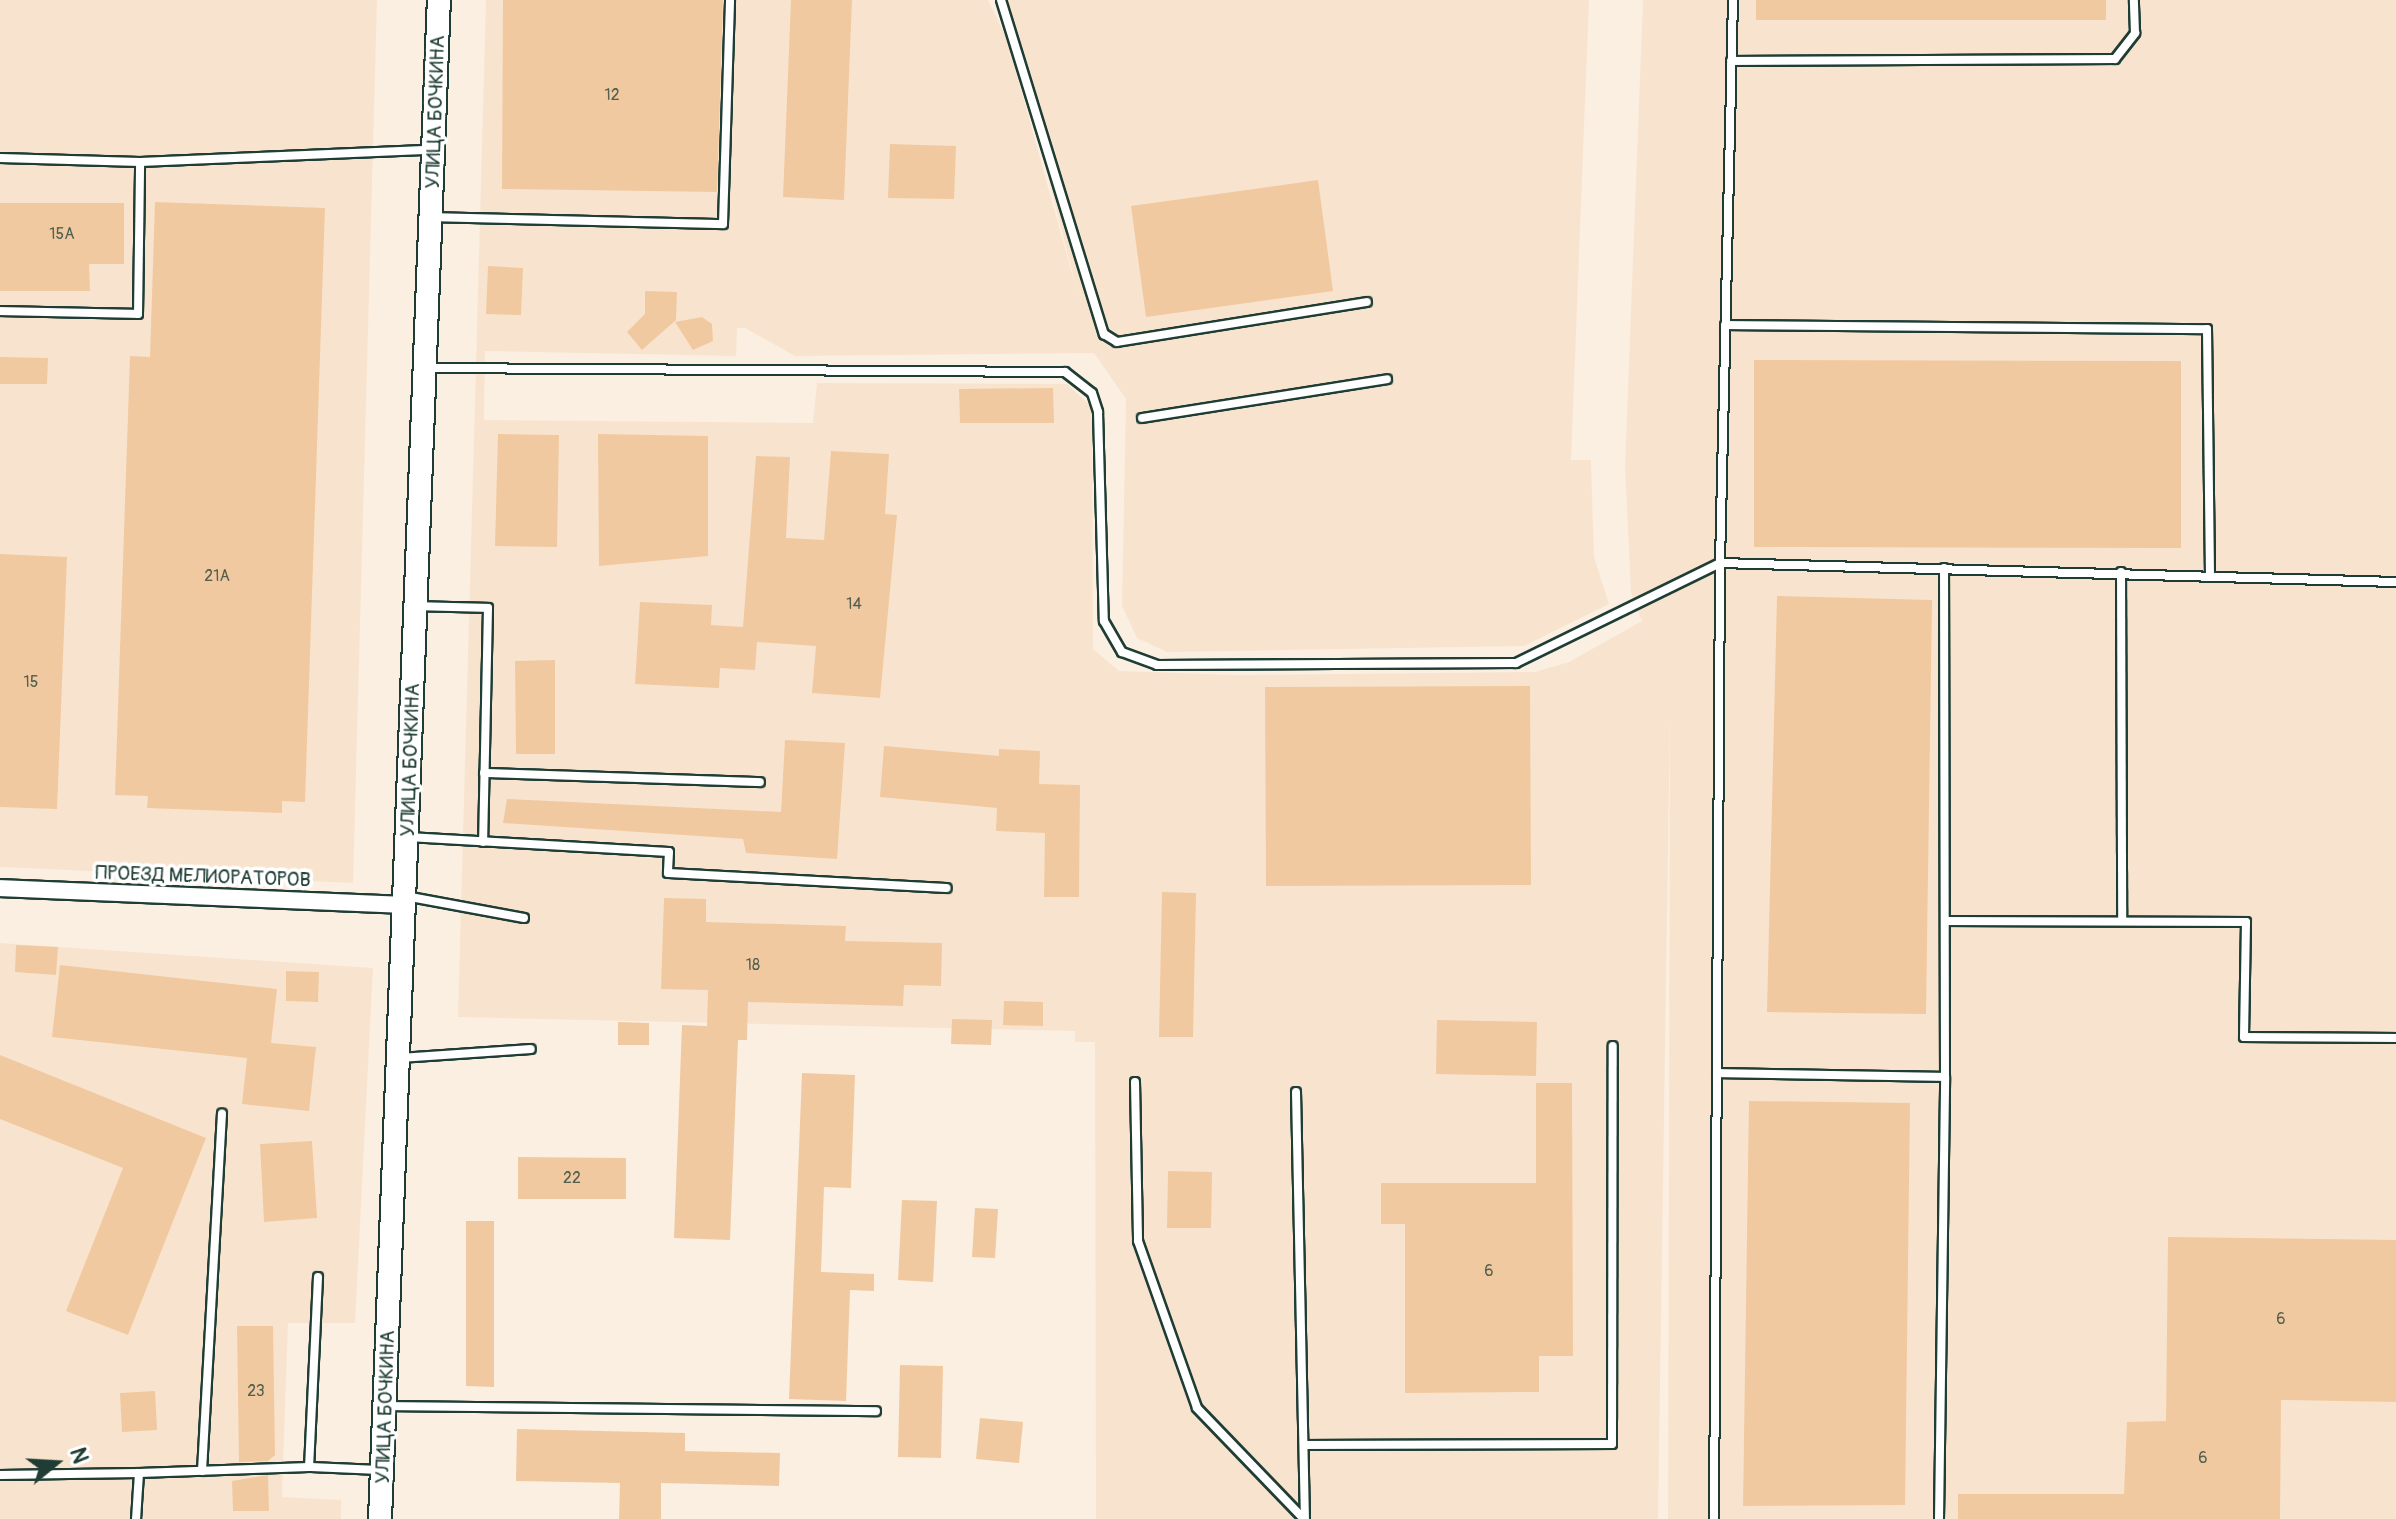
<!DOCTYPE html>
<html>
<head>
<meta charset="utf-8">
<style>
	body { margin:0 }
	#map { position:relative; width:2396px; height:1519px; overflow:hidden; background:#fbefe2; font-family:Pangolin,sans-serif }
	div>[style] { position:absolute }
	.built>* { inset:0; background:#f8e4ce }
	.building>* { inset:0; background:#f1c9a0 }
	.roads { filter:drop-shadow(2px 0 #1f3d34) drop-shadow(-2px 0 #1f3d34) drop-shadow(0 2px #1f3d34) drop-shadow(0 -2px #1f3d34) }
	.lane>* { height:8px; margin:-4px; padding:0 4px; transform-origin:4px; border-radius:4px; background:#fff }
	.street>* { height:16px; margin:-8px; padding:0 8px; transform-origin:8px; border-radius:8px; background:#fff }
	.secondary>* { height:22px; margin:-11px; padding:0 11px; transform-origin:11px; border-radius:11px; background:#fff }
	span { translate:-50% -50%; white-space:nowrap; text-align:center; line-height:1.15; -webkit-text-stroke:7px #fff; paint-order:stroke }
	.number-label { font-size:16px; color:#54604f }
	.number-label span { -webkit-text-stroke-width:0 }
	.street-label { font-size:20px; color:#1f3d34 }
	.north { position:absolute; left:16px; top:1423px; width:80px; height:80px; -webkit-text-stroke:6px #fff; paint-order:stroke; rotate:72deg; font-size:22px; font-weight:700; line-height:32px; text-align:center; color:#1f3d34 }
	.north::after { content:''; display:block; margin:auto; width:28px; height:36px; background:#1f3d34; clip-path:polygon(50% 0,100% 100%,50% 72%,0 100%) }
</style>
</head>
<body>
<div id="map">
	<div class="built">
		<i style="clip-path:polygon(0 0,377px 0,353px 883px,0 867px)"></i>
		<i style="clip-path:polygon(486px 0,988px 0,1007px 39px,1078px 295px,1012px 35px,996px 0,1589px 0,1571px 460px,1591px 460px,1594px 557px,1609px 604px,1524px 646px,1167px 652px,1137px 638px,1122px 606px,1126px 399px,1094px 353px,795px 356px,745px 328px,737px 328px,736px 356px,485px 351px,484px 420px,813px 423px,817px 383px,1067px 384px,1092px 407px,1093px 649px,1119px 671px,1236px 675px,1535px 672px,1569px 662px,1642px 621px,1631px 593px,1625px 466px,1643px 0,2396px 0,2396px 1519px,1668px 1519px,1670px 718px,1658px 1519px,1096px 1519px,1095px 1042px,1075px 1042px,1075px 1031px,458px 1017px)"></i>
		<i style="clip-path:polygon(0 943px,373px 968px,355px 1323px,288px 1323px,282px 1497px,341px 1500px,341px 1519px,0 1519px)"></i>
	</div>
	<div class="building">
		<i style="clip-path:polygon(503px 0,723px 0,717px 192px,502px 189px)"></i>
		<i style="clip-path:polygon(791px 0,852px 0,844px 200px,783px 197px)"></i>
		<i style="clip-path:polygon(1756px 0,2106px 0,2106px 20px,1756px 20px)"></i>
		<i style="clip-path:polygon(890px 144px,956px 146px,954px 199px,888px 198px)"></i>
		<i style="clip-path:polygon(1318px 180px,1333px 291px,1146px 317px,1131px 206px)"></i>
		<i style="clip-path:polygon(155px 202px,325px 208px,305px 802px,282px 801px,282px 813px,147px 808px,148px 796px,115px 795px,130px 356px,150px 357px)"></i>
		<i style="clip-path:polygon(0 203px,124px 203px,124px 264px,89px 264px,90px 291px,0 291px)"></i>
		<i style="clip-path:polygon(488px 266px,523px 268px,521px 315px,486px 314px)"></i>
		<i style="clip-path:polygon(645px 291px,677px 292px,676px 320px,642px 350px,627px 332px,645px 314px)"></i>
		<i style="clip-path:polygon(702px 317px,712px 324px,713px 341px,693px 350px,675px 322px)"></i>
		<i style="clip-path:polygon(0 357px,48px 358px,47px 384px,0 384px)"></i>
		<i style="clip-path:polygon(1754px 360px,2181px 361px,2181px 548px,1754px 547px)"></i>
		<i style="clip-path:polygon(1053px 388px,1054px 423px,960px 423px,959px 389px)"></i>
		<i style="clip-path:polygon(498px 434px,559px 435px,557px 547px,495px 546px)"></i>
		<i style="clip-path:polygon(598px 434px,708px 436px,708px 556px,599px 566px)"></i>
		<i style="clip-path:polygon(831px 451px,889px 454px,885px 514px,897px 515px,880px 698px,812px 693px,816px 646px,757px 642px,755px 670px,720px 668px,719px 688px,635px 684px,640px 602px,712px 605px,711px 625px,743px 627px,756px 456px,790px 457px,786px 538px,824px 540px)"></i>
		<i style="clip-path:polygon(0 554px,67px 557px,57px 809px,0 807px)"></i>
		<i style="clip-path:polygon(1777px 596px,1932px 600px,1926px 1014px,1767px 1012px)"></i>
		<i style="clip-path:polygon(555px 660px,555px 754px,516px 754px,515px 661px)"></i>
		<i style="clip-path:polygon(1530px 686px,1531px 885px,1266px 886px,1265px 687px)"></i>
		<i style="clip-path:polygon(785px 740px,845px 743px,837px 859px,746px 853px,743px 839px,503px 823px,507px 799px,781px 812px)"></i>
		<i style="clip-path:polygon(884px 746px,999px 756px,999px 749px,1040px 751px,1039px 784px,1080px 785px,1079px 897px,1044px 897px,1045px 833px,996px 831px,997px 808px,880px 797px)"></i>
		<i style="clip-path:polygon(1162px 892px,1196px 893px,1193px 1037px,1159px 1037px)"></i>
		<i style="clip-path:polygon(664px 898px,706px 899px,706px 922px,846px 926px,845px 941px,942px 943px,941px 986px,904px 985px,903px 1006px,748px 1002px,747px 1040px,738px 1040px,730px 1240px,674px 1238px,682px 1025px,707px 1026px,708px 990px,661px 989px)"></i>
		<i style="clip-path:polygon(16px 945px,58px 947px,56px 975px,15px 972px)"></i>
		<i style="clip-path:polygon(60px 965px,277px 989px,271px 1043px,316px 1047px,309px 1111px,242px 1104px,247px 1058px,52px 1037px)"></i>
		<i style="clip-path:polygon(286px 971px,319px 972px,318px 1002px,286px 1001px)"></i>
		<i style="clip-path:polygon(1004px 1001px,1043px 1002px,1043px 1026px,1003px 1025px)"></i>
		<i style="clip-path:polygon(952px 1019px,992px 1020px,991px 1045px,951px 1044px)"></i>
		<i style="clip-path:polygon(1437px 1020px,1537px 1022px,1536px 1076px,1436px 1074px)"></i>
		<i style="clip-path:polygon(618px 1022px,649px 1023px,649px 1045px,618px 1045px)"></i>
		<i style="clip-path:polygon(0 1055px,206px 1138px,128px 1335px,66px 1311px,123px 1168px,0 1119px)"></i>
		<i style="clip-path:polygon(802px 1073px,855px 1075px,851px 1188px,824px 1187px,821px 1272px,874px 1274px,874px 1291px,850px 1290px,846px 1401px,789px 1399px)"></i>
		<i style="clip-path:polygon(1536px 1083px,1572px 1083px,1573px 1356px,1539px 1356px,1539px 1392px,1405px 1393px,1405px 1224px,1381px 1224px,1381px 1183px,1536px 1183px)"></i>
		<i style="clip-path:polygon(1749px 1101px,1910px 1103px,1905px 1505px,1743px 1506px)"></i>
		<i style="clip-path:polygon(312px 1141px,317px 1218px,264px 1222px,260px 1144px)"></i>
		<i style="clip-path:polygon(518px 1157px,626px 1158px,626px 1199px,518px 1199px)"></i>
		<i style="clip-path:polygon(1168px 1171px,1212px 1172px,1211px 1228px,1167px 1228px)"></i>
		<i style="clip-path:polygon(902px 1200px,937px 1201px,933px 1282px,898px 1280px)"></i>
		<i style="clip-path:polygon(975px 1208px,998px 1209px,995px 1258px,972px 1257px)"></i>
		<i style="clip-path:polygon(466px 1221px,494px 1221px,494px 1387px,466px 1386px)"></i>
		<i style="clip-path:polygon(2168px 1237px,2396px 1240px,2396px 1402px,2281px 1400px,2280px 1519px,1958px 1519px,1958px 1494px,2124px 1494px,2127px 1422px,2166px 1421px)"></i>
		<i style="clip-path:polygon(237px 1326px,273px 1326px,275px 1455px,268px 1461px,239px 1462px)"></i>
		<i style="clip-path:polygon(900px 1365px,943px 1366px,941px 1458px,898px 1457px)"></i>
		<i style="clip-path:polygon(155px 1391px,157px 1430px,122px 1432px,120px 1393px)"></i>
		<i style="clip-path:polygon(980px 1418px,1023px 1422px,1019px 1463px,976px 1459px)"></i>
		<i style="clip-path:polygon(517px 1429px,685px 1433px,685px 1451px,780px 1453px,779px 1486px,661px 1483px,661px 1519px,619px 1519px,620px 1483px,516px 1481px)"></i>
		<i style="clip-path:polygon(268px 1475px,269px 1511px,233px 1511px,232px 1481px)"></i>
	</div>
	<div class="roads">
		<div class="lane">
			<i style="left:1001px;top:0;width:350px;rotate:72.9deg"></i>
			<i style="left:1104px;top:334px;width:15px;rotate:32deg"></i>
			<i style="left:1117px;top:342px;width:253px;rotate:-9.1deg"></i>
			<i style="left:1731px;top:61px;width:384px;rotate:-0.3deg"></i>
			<i style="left:2115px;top:59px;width:33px;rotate:-52deg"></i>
			<i style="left:2135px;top:33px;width:33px;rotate:-92deg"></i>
			<i style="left:0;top:158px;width:140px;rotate:1.6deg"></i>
			<i style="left:140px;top:162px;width:290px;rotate:-2.4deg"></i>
			<i style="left:432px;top:217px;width:291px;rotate:1.4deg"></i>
			<i style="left:723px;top:224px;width:224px;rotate:-88.2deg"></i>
			<i style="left:0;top:311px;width:138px;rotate:1.2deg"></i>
			<i style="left:138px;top:314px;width:152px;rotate:-89.2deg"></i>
			<i style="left:1725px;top:325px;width:482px;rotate:0.5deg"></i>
			<i style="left:2207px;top:329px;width:245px;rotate:89.3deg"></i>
			<i style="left:426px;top:368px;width:639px;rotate:0.36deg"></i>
			<i style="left:1065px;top:372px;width:34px;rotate:38deg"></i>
			<i style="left:1092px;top:393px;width:20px;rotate:72deg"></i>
			<i style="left:1098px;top:412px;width:209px;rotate:88.4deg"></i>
			<i style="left:1104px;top:621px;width:36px;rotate:60deg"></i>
			<i style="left:1122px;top:652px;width:37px;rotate:20deg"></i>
			<i style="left:1157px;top:665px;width:359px;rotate:-0.3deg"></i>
			<i style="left:1516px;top:663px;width:227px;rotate:-26.1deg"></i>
			<i style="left:1720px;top:563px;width:676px;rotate:1.61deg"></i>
			<i style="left:1142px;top:418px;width:248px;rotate:-9deg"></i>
			<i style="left:2121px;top:572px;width:349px;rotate:89.8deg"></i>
			<i style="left:416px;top:606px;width:72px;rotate:1.6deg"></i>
			<i style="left:488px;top:608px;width:234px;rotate:91.2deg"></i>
			<i style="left:484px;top:773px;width:276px;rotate:1.9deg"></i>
			<i style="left:408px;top:837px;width:261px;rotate:3.3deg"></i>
			<i style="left:669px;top:852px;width:21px;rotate:93deg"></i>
			<i style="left:668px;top:873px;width:279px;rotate:3.1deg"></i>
			<i style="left:405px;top:896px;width:121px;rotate:10.5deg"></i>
			<i style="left:1945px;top:921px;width:301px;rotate:0.2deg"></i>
			<i style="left:2246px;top:922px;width:115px;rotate:91deg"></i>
			<i style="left:2244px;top:1037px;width:152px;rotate:0.4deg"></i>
			<i style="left:400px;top:1058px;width:131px;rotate:-3.9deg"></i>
			<i style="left:1717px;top:1073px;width:228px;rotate:1deg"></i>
			<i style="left:1945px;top:1077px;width:509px;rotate:-90.11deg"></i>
			<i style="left:1135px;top:1082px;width:159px;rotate:88.9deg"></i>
			<i style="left:1138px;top:1241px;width:177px;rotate:70.5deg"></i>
			<i style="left:1197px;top:1408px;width:154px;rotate:46.1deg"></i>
			<i style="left:1296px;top:1092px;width:427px;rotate:88.8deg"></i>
			<i style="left:318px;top:1277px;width:190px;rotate:92.7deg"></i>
			<i style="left:309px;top:1467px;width:72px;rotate:2.4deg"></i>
			<i style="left:385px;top:1406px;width:491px;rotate:0.6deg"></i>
			<i style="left:1304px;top:1445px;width:308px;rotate:-0.2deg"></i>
			<i style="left:1612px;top:1444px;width:398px;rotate:-89.9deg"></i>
			<i style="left:202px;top:1471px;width:358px;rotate:-86.8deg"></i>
			<i style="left:139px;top:1473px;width:170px;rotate:-2deg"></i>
			<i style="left:0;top:1475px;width:139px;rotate:-0.8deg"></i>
			<i style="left:139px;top:1473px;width:46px;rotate:93.7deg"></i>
			<i style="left:1714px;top:1519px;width:956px;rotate:-89.64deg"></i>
			<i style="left:1720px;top:563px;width:563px;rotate:-88.68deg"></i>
			<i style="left:1939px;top:1519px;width:442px;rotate:-89.2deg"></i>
		</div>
		<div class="street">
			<i style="left:0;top:888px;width:404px;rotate:2.4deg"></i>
		</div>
		<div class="secondary">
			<i style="left:380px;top:1519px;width:1520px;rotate:-87.78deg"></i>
		</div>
	</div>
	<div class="number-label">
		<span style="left:612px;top:95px">12</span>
		<span style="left:62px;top:234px">15А</span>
		<span style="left:217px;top:576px">21А</span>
		<span style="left:854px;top:604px">14</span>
		<span style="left:31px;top:682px">15</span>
		<span style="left:753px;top:965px">18</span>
		<span style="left:572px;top:1178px">22</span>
		<span style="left:1489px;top:1271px">6</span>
		<span style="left:2281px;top:1319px">6</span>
		<span style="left:256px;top:1391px">23</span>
		<span style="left:2203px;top:1458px">6</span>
	</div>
	<div class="street-label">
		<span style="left:435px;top:112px;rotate:-88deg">УЛИЦА БОЧКИНА</span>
		<span style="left:410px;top:760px;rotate:-88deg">УЛИЦА БОЧКИНА</span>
		<span style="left:203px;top:876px;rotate:2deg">ПРОЕЗД МЕЛИОРАТОРОВ</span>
		<span style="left:385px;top:1407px;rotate:-88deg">УЛИЦА БОЧКИНА</span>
	</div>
	<div class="north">N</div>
</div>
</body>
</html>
